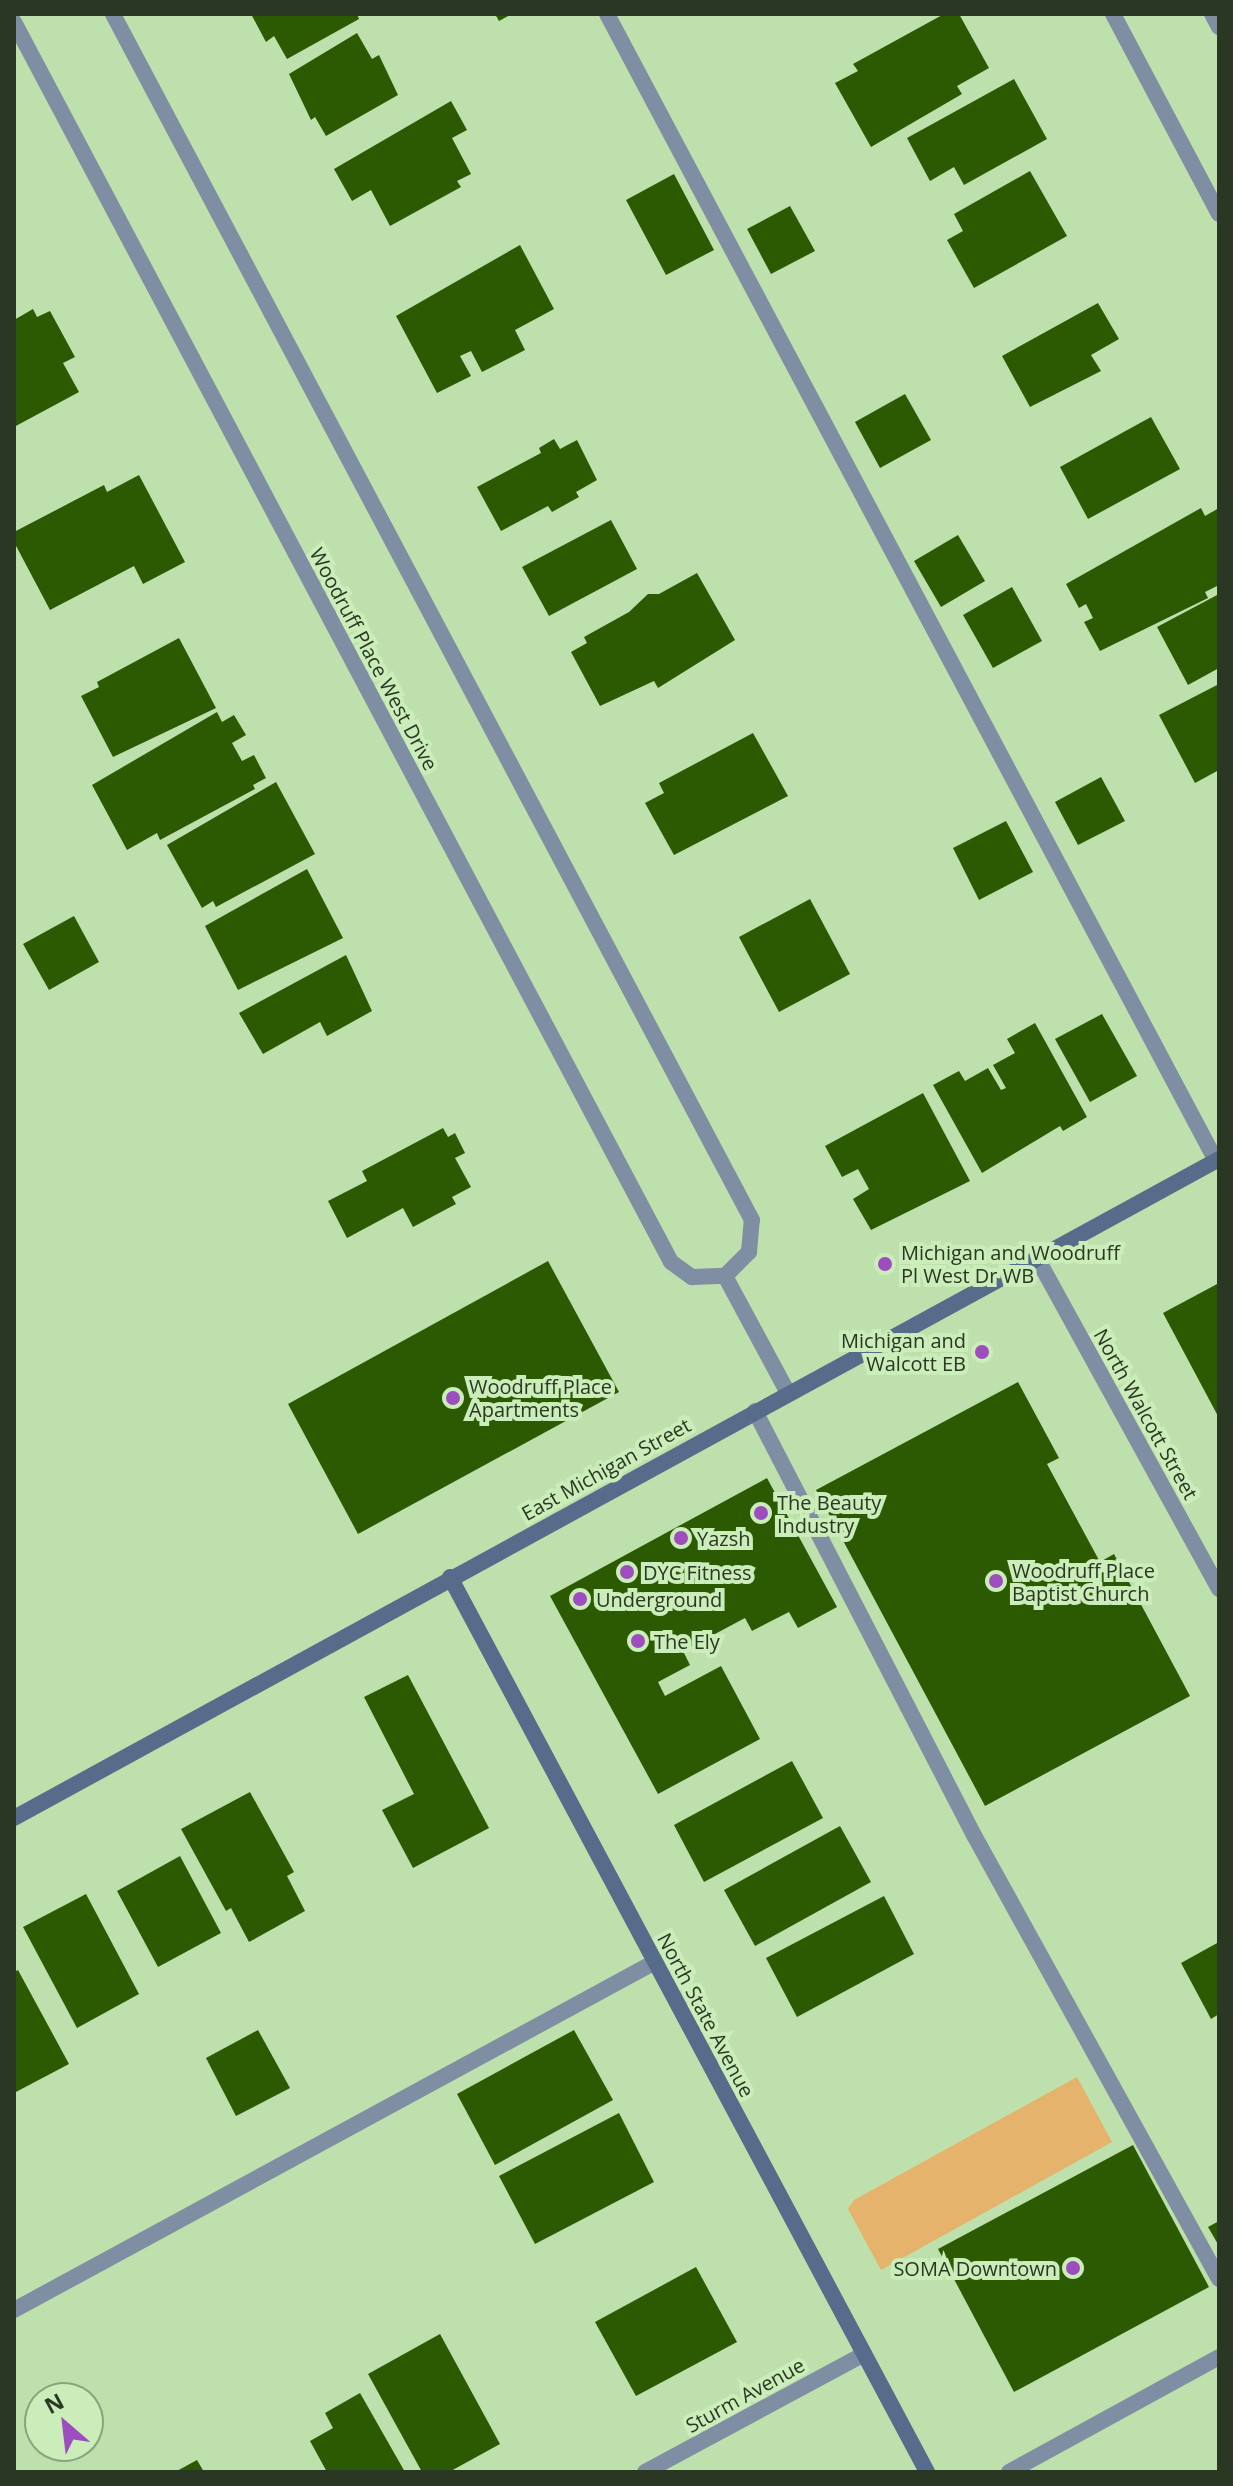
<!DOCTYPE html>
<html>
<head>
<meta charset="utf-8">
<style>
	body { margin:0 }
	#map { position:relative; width:1233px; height:2486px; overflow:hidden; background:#bde0ac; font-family:"Open Sans",sans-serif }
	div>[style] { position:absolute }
	.green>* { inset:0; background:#e5b36c }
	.building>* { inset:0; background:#2c5a02 }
	.lane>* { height:16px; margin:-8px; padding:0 8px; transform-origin:8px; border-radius:8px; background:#7f8ea3 }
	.street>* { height:16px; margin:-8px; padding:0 8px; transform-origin:8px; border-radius:8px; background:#7f8ea3 }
	.secondary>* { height:16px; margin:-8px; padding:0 8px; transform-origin:8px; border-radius:8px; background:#566c8a }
	.dots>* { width:22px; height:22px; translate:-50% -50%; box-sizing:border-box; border:4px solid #caedb9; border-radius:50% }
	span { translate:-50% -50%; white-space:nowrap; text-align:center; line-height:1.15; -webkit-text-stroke:8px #caedb9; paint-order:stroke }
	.street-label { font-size:20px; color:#2a3723 }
	.poi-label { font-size:20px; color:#2a3723 }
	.left { translate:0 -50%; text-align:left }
	.right { translate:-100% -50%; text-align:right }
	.frame { position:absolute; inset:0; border:16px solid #2a3723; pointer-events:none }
	.north { position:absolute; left:24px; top:2382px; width:80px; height:80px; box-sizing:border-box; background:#caedb9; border:2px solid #8aa47d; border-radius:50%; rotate:332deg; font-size:22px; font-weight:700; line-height:32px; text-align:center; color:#2a3723 }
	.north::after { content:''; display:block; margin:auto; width:28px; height:36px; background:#9d4dbd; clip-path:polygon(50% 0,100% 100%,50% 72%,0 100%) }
</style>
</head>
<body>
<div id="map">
	<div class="green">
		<i style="clip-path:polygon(1077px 2077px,1112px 2142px,881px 2270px,848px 2209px,854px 2200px)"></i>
	</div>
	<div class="building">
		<i style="clip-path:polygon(251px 14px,357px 14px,359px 19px,287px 59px,274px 36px,266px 42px)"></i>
		<i style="clip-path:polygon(495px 14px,512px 14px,499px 21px)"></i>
		<i style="clip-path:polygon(944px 14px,959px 14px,989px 68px,957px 86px,962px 94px,871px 147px,835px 83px,858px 71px,853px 64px)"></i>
		<i style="clip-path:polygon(357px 33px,372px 59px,379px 55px,398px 95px,326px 136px,315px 117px,311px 120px,289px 74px)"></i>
		<i style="clip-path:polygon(1014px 79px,1047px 139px,964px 185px,954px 167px,930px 181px,907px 138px)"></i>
		<i style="clip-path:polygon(451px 101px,467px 130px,452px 138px,471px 174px,457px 181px,461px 187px,390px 226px,371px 190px,352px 201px,334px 169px)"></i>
		<i style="clip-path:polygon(1030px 171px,1067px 236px,974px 288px,947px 240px,963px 231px,954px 214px)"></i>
		<i style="clip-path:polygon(674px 174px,714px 250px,666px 275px,626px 200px)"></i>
		<i style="clip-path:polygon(790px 206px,815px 251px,771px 274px,747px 229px)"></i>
		<i style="clip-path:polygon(520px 245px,554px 309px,515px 330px,525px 350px,482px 372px,471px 351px,460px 356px,471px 376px,437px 393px,396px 316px)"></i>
		<i style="clip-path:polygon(1098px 303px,1119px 339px,1091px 355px,1101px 371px,1030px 407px,1002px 356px)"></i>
		<i style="clip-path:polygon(33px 309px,37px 317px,50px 311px,75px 357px,63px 363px,79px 392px,14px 427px,14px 320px)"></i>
		<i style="clip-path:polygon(905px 394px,931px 440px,880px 468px,855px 422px)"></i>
		<i style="clip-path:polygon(1151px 417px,1180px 469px,1088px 519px,1060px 467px)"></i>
		<i style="clip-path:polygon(554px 439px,560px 449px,577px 440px,597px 480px,576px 492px,579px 497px,552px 512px,548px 506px,501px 531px,477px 487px,541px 453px,539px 448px)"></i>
		<i style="clip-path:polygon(139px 475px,185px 562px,143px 584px,134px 566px,50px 610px,14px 542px,14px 532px,104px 485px,107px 492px)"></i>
		<i style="clip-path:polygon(1201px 508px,1205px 516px,1219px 508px,1219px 585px,1205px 592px,1208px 598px,1100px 651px,1084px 622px,1093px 618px,1086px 604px,1079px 608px,1066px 584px)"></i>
		<i style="clip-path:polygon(611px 520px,637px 569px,549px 616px,522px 567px)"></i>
		<i style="clip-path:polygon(958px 535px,985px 581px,941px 607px,914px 561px)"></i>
		<i style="clip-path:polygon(697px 573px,735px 640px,658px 688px,654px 681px,600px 706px,571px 652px,587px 643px,584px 637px,629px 612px,648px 594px,659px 594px)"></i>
		<i style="clip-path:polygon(1012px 587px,1042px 641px,993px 668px,963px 615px)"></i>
		<i style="clip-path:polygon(1219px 594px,1219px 668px,1188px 685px,1157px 627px)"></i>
		<i style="clip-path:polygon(179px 638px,216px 708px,113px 757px,81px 696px,99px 687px,97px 682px)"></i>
		<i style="clip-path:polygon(1219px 684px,1219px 770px,1195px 783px,1159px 715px)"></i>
		<i style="clip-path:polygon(217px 712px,222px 722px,234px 715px,246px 735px,232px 743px,242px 761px,254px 755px,266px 778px,253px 785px,255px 789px,160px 840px,157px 833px,127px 850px,92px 785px)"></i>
		<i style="clip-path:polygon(753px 733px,788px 796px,674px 855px,645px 803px,664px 793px,659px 783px)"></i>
		<i style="clip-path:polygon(1101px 777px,1125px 821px,1078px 845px,1055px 802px)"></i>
		<i style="clip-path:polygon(276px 782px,315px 854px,216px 907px,213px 901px,202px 908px,167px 845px)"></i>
		<i style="clip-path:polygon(1006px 821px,1033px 872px,979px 900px,953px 848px)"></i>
		<i style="clip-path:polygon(307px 869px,343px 938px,238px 990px,205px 926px)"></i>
		<i style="clip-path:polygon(810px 899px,850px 974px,779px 1012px,739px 937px)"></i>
		<i style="clip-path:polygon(74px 916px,99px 962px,49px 990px,23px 944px)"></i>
		<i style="clip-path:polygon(346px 955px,372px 1011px,327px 1036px,320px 1022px,263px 1054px,239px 1013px)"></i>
		<i style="clip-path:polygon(1102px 1014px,1137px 1076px,1090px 1102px,1055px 1039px)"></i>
		<i style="clip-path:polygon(1035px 1023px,1087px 1117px,1063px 1131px,1060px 1126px,982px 1173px,933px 1085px,959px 1071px,965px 1081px,988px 1068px,1001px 1090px,1006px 1088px,993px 1065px,1015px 1053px,1007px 1039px)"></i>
		<i style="clip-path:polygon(923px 1093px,970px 1181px,871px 1230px,853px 1199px,869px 1189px,858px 1169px,842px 1177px,825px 1146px)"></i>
		<i style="clip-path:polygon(443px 1128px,448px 1137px,455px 1133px,465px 1153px,455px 1158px,471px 1187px,452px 1197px,456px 1204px,413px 1227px,403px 1208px,347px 1238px,328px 1201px,367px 1181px,362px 1171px)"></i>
		<i style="clip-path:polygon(548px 1261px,619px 1392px,358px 1534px,288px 1404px)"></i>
		<i style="clip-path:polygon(1219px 1283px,1219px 1418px,1163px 1313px)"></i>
		<i style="clip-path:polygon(1018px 1382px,1059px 1458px,1047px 1464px,1100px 1562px,1114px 1554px,1190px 1696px,985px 1806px,816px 1490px)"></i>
		<i style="clip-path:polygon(767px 1478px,837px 1607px,798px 1628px,789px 1612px,752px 1631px,745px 1618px,683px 1651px,690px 1665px,658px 1682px,665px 1696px,721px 1666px,760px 1739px,658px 1794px,550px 1596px)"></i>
		<i style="clip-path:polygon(408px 1675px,489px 1828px,413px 1868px,382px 1810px,414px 1794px,364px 1697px)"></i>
		<i style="clip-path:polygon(792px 1761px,823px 1818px,704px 1882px,674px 1825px)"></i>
		<i style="clip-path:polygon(250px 1792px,294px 1872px,287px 1876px,305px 1911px,249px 1942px,231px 1908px,226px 1911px,181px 1829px)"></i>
		<i style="clip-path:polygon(840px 1826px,871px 1882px,755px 1946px,724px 1890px)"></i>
		<i style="clip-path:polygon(180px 1856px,221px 1933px,158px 1967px,117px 1891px)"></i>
		<i style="clip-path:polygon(86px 1894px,139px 1994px,77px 2028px,23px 1927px)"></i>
		<i style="clip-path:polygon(884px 1896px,914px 1954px,797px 2017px,766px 1958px)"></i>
		<i style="clip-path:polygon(1219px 1942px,1219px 2014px,1211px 2019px,1181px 1963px)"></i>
		<i style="clip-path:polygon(18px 1970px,69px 2064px,14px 2093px,14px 1972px)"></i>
		<i style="clip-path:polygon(258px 2030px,290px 2088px,236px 2116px,206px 2058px)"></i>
		<i style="clip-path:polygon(574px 2030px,613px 2100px,495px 2165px,457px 2094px)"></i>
		<i style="clip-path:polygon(619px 2113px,654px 2182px,535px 2244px,499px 2176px)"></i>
		<i style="clip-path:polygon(1133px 2145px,1209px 2287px,1014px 2392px,938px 2249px)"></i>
		<i style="clip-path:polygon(1219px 2221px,1219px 2246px,1208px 2227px)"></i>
		<i style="clip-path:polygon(696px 2267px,737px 2342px,636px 2396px,595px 2322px)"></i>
		<i style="clip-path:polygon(440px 2334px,500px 2444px,449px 2472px,422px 2472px,368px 2374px)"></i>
		<i style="clip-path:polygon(360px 2393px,405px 2472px,327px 2472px,310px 2441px,333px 2428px,325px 2413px)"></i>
		<i style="clip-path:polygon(197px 2460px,204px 2472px,175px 2472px)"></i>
	</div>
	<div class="lane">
		<i style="left:607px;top:14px;width:1299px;rotate:62.03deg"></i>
		<i style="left:755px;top:1411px;width:479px;rotate:62.7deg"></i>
		<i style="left:975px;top:1837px;width:505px;rotate:61.1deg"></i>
		<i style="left:14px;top:2310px;width:729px;rotate:-28.5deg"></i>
	</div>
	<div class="street">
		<i style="left:1113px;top:14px;width:226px;rotate:62.1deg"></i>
		<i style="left:1212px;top:14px;width:15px;rotate:62deg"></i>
		<i style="left:14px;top:22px;width:1403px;rotate:62.08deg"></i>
		<i style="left:671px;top:1262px;width:26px;rotate:36deg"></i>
		<i style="left:692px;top:1277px;width:33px;rotate:-2deg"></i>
		<i style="left:725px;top:1276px;width:34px;rotate:-45deg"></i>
		<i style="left:749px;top:1252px;width:32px;rotate:-85deg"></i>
		<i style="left:752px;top:1220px;width:1365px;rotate:-117.92deg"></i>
		<i style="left:1037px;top:1258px;width:378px;rotate:61.2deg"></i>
		<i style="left:725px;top:1276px;width:133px;rotate:61.7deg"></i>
		<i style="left:645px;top:2472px;width:249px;rotate:-28.3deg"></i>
		<i style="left:1009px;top:2472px;width:239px;rotate:-28.7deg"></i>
	</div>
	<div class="secondary">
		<i style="left:450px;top:1577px;width:1014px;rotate:61.94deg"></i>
		<i style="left:14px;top:1818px;width:1373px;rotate:-28.67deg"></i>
	</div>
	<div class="dots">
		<i style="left:885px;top:1264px;background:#9d4dbd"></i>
		<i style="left:982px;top:1352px;background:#9d4dbd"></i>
		<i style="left:453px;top:1398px;background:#9d4dbd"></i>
		<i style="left:761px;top:1513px;background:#9d4dbd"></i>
		<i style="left:681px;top:1538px;background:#9d4dbd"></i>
		<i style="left:627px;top:1572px;background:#9d4dbd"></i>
		<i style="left:996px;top:1581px;background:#9d4dbd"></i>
		<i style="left:580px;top:1599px;background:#9d4dbd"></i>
		<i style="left:638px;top:1641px;background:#9d4dbd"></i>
		<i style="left:1073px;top:2268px;background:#9d4dbd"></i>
	</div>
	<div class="street-label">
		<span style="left:374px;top:659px;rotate:62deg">Woodruff Place West Drive</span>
		<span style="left:1146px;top:1414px;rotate:61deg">North Walcott Street</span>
		<span style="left:606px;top:1469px;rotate:-29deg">East Michigan Street</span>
		<span style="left:706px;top:2015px;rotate:62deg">North State Avenue</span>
		<span style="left:745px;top:2395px;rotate:-29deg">Sturm Avenue</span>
	</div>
	<div class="poi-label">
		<span class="left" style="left:901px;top:1264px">Michigan and Woodruff<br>Pl West Dr WB</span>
		<span class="right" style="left:966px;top:1352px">Michigan and<br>Walcott EB</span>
		<span class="left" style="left:469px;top:1398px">Woodruff Place<br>Apartments</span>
		<span class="left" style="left:777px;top:1514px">The Beauty<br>Industry</span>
		<span class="left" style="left:697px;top:1538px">Yazsh</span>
		<span class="left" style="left:1012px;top:1582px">Woodruff Place<br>Baptist Church</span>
		<span class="left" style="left:643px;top:1572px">DYC Fitness</span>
		<span class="left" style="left:596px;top:1599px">Underground</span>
		<span class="left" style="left:654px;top:1641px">The Ely</span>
		<span class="right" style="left:1057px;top:2268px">SOMA Downtown</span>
	</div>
	<div class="frame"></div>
	<div class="north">N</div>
</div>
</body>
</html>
